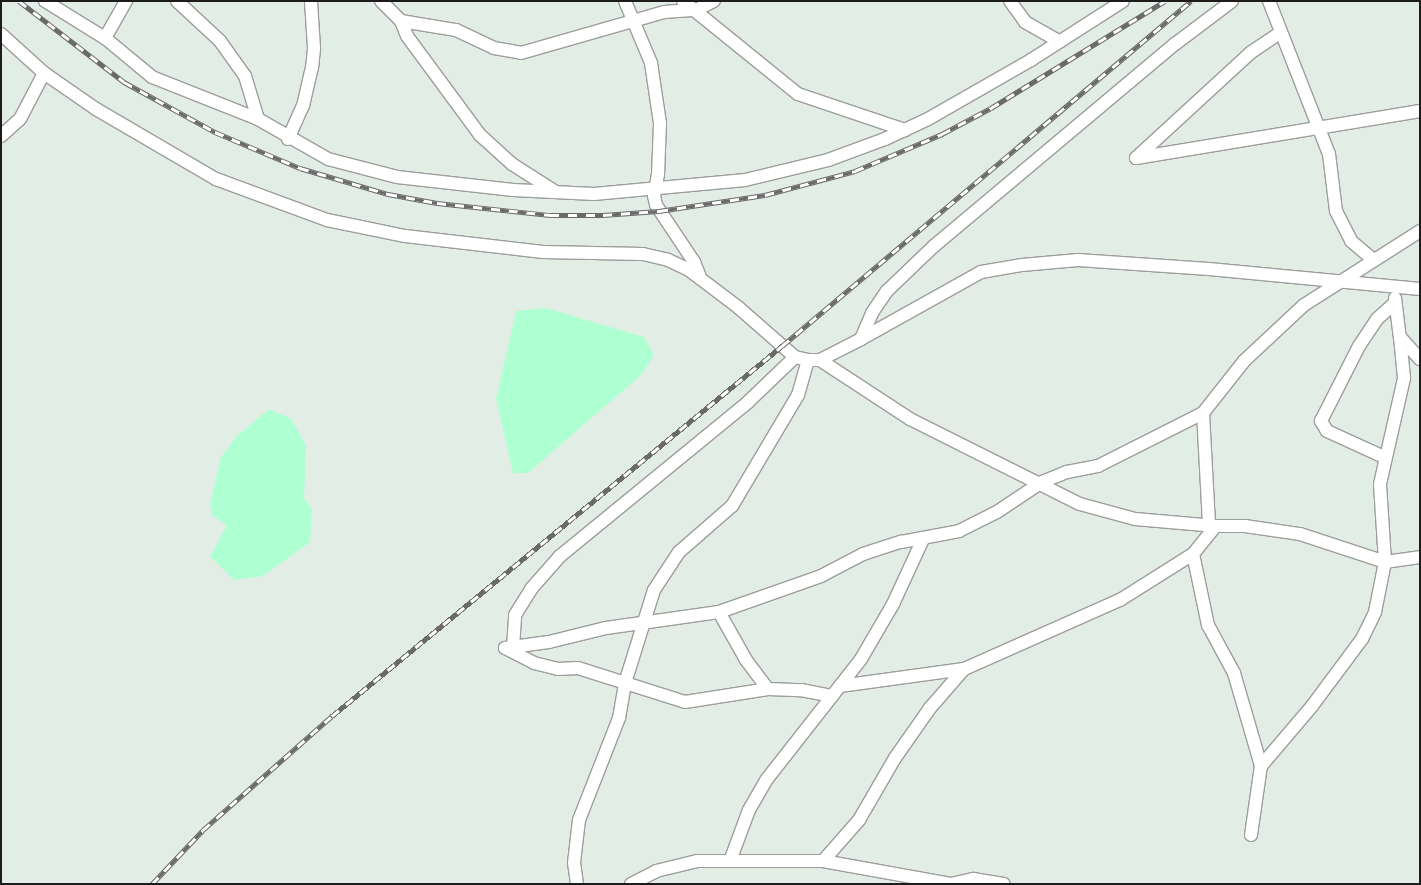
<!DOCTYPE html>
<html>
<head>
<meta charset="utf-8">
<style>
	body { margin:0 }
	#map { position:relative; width:1421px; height:885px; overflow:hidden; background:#e2eee5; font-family:"Fira Sans",sans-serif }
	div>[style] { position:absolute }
	.sand>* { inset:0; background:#aeffd2 }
	.roads { filter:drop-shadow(1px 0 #9d9d9d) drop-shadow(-1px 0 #9d9d9d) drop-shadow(0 1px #9d9d9d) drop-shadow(0 -1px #9d9d9d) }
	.minor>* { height:12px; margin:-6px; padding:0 6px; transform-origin:6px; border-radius:6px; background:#fff }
	.rail>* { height:5px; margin-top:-2.5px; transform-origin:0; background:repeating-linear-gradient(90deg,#fff 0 9px,#6a6a6a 0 18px); box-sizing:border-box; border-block:1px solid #6a6a6a }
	span { translate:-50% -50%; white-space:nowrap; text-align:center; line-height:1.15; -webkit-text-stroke:4px #fff; paint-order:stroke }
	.frame { position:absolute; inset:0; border:2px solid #1c1c1c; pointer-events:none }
</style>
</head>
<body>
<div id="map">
	<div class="sand">
		<i style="clip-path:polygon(546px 308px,644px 337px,654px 355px,641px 375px,528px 473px,513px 473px,496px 399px,516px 311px)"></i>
		<i style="clip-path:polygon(269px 409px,291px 419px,306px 445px,304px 499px,312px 508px,310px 542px,263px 576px,234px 580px,210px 556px,227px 525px,212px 515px,210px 503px,221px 457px,237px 436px)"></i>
	</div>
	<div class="roads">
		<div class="minor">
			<i style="left:45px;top:1px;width:70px;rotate:31.7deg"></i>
			<i style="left:105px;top:38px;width:61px;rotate:39.7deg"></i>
			<i style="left:152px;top:77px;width:114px;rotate:21.6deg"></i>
			<i style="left:258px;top:119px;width:81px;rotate:29.7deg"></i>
			<i style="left:328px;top:159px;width:71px;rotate:14.6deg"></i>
			<i style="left:397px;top:177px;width:117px;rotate:6.4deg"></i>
			<i style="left:513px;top:190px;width:81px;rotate:2.8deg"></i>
			<i style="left:594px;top:194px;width:152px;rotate:-5.3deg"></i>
			<i style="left:745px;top:180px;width:85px;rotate:-13.5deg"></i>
			<i style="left:828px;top:160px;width:61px;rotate:-20.2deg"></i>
			<i style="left:885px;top:139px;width:47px;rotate:-24.9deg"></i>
			<i style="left:928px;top:119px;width:119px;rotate:-29.8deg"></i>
			<i style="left:1031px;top:60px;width:109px;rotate:-32.7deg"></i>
			<i style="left:177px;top:1px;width:59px;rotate:42.9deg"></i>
			<i style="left:220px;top:41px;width:43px;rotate:54.5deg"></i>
			<i style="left:245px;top:76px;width:45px;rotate:73.2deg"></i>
			<i style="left:381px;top:1px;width:28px;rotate:45deg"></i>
			<i style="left:401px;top:21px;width:16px;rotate:68deg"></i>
			<i style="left:407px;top:36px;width:123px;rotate:53.6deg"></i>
			<i style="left:480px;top:135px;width:43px;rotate:42.2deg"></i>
			<i style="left:512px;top:164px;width:52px;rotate:32.5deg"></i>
			<i style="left:625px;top:1px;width:67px;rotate:67.2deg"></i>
			<i style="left:651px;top:63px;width:61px;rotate:81.5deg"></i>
			<i style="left:660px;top:123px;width:51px;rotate:92.2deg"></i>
			<i style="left:658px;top:174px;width:22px;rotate:100deg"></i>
			<i style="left:654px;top:196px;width:9px;rotate:77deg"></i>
			<i style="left:656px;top:205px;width:69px;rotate:56.3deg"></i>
			<i style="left:694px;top:262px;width:18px;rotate:68deg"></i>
			<i style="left:683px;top:1px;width:148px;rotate:39deg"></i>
			<i style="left:798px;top:94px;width:113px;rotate:18.6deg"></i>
			<i style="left:1010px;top:1px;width:26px;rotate:54deg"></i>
			<i style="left:1025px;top:22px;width:40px;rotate:29.7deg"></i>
			<i style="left:1269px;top:1px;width:164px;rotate:68.6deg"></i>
			<i style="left:1329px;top:154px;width:57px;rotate:83deg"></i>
			<i style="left:1336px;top:211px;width:34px;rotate:63deg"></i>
			<i style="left:1351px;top:241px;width:30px;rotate:40deg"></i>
			<i style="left:401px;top:21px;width:56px;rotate:9.3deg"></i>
			<i style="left:456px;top:30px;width:42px;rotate:25.3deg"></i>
			<i style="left:494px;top:48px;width:27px;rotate:10deg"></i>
			<i style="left:521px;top:53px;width:149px;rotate:-16deg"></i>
			<i style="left:664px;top:12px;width:32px;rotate:-4deg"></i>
			<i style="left:696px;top:10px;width:20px;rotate:-27deg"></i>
			<i style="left:1px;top:34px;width:58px;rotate:42.2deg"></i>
			<i style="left:44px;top:73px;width:63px;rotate:34.7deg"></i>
			<i style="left:96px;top:109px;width:139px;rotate:30.3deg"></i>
			<i style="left:216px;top:179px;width:118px;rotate:20.3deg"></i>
			<i style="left:327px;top:220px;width:80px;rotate:11.6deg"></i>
			<i style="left:405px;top:236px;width:139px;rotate:6.6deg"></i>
			<i style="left:543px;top:252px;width:100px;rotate:1.1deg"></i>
			<i style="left:643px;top:254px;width:26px;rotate:13deg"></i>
			<i style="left:668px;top:260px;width:23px;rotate:25deg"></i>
			<i style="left:689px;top:270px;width:63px;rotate:37.2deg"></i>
			<i style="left:739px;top:308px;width:74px;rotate:41.2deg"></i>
			<i style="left:795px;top:357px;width:13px;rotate:13deg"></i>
			<i style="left:808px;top:360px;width:12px"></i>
			<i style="left:820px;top:360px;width:46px;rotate:-27.1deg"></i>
			<i style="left:861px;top:339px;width:137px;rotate:-29.2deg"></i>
			<i style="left:981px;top:272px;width:42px;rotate:-9.7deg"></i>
			<i style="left:1022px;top:265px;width:56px;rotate:-5.1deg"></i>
			<i style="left:1078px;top:260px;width:131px;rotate:3.9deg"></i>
			<i style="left:1209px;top:269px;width:212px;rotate:5.4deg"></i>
			<i style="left:105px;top:38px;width:43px;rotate:-60.4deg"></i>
			<i style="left:1px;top:136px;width:25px;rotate:-42deg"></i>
			<i style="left:20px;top:119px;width:52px;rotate:-62.4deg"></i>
			<i style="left:288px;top:139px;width:36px;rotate:-66deg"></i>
			<i style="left:303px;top:106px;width:39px;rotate:-77deg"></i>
			<i style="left:312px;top:68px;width:20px;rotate:-84deg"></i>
			<i style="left:314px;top:48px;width:47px;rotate:-93.7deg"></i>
			<i style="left:1136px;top:158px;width:288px;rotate:-9.4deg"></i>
			<i style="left:1136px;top:158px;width:155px;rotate:-42.6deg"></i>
			<i style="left:1250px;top:53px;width:36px;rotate:-34deg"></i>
			<i style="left:1395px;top:298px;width:39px;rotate:83deg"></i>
			<i style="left:1400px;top:337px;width:30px;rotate:48deg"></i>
			<i style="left:861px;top:339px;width:28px;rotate:-67deg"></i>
			<i style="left:872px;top:313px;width:27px;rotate:-56deg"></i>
			<i style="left:887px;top:291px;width:65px;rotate:-43.8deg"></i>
			<i style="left:934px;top:246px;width:314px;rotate:-40deg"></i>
			<i style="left:1175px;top:44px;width:71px;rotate:-37deg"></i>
			<i style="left:820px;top:360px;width:108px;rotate:33.2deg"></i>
			<i style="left:910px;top:419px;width:190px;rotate:26.6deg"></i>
			<i style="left:1080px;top:504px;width:57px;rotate:15.3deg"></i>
			<i style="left:1135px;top:519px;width:81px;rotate:4.9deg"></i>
			<i style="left:1216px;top:526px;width:29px"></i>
			<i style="left:1245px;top:526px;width:56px;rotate:8.3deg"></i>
			<i style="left:1300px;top:534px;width:89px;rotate:18.2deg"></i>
			<i style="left:1385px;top:562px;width:35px;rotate:-8deg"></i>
			<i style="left:1203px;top:413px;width:112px;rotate:86.9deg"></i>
			<i style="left:1384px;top:457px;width:63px;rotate:-155.5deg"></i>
			<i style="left:1327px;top:431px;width:12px;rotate:-121deg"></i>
			<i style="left:1321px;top:421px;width:84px;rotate:-63.1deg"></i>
			<i style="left:1359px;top:346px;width:32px;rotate:-56deg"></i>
			<i style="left:1377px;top:319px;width:24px;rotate:-42deg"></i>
			<i style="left:1193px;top:554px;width:73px;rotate:78.1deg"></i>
			<i style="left:1208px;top:625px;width:55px;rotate:61.6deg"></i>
			<i style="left:1234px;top:673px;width:97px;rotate:73.8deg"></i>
			<i style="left:719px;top:612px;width:55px;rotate:60.6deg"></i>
			<i style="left:746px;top:660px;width:36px;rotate:53deg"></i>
			<i style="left:513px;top:647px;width:32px;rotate:-86deg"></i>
			<i style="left:515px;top:615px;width:31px;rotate:-58deg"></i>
			<i style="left:531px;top:589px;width:44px;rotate:-48.7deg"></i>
			<i style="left:560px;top:556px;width:243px;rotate:-39.3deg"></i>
			<i style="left:748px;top:402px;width:65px;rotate:-43.8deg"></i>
			<i style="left:505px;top:648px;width:44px;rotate:-7.8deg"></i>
			<i style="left:549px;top:642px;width:59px;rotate:-13.8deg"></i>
			<i style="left:606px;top:628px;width:114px;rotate:-8.1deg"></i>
			<i style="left:719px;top:612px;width:108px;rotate:-19.4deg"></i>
			<i style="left:821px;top:576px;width:47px;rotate:-27.6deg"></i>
			<i style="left:863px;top:554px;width:40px;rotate:-18deg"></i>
			<i style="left:901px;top:542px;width:59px;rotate:-10.7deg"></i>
			<i style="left:959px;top:531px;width:42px;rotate:-26.6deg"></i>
			<i style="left:997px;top:512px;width:54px;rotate:-33.7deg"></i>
			<i style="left:1042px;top:482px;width:27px;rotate:-22deg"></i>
			<i style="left:1067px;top:472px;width:32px;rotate:-11deg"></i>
			<i style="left:1098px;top:466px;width:118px;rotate:-26.8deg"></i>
			<i style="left:1203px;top:413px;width:66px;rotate:-51.7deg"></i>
			<i style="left:1244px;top:361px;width:82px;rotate:-43deg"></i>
			<i style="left:1304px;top:305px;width:138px;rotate:-32.5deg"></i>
			<i style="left:505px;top:648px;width:33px;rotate:27deg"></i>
			<i style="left:534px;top:663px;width:25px;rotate:14deg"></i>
			<i style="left:558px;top:669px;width:20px;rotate:-3deg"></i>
			<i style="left:578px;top:668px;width:112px;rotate:17.6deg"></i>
			<i style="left:685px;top:702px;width:84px;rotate:-8.9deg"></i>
			<i style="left:768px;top:689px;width:33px;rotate:2deg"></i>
			<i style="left:801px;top:690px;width:32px;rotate:11deg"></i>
			<i style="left:840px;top:686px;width:125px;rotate:-7.8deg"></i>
			<i style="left:964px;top:669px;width:171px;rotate:-23.9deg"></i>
			<i style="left:1120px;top:600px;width:86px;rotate:-32.2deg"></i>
			<i style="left:1193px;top:554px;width:36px;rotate:-51deg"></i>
			<i style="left:1251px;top:835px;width:70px;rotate:-81.8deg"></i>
			<i style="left:1261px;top:766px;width:79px;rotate:-49.6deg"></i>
			<i style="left:1312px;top:706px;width:84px;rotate:-53.3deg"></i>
			<i style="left:1362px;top:639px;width:30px;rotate:-64deg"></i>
			<i style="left:1375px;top:612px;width:51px;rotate:-78.7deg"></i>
			<i style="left:1385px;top:562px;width:78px;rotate:-93.7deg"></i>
			<i style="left:1380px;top:484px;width:109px;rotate:-77.2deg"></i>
			<i style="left:1404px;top:378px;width:41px;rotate:-95.6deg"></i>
			<i style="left:730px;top:861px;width:54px;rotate:-69.6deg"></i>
			<i style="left:749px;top:810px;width:36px;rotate:-60deg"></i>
			<i style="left:767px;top:779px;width:152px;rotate:-51.9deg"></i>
			<i style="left:861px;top:659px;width:64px;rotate:-59.8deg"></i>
			<i style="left:893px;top:604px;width:72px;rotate:-65.2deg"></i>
			<i style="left:823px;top:861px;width:130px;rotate:10.2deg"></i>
			<i style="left:951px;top:884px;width:23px;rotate:-13deg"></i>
			<i style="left:973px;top:879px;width:31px;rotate:9deg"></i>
			<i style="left:577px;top:884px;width:21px;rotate:-98deg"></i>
			<i style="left:574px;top:863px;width:43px;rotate:-83.4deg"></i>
			<i style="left:579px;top:820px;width:110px;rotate:-68.6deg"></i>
			<i style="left:619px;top:718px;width:36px;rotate:-80deg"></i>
			<i style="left:625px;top:683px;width:97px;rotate:-72.7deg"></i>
			<i style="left:654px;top:590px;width:45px;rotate:-56.7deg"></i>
			<i style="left:679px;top:552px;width:70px;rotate:-41deg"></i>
			<i style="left:732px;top:506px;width:129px;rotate:-59.3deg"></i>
			<i style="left:798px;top:395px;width:36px;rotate:-74deg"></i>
			<i style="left:631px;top:884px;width:28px;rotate:-27deg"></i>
			<i style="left:656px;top:871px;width:42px;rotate:-13.7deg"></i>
			<i style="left:697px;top:861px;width:126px"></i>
			<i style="left:823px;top:861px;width:55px;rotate:-48.7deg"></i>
			<i style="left:859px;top:820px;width:72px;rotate:-59.9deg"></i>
			<i style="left:895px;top:758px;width:61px;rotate:-55deg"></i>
			<i style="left:930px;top:708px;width:52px;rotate:-48.9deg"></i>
		</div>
	</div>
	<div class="rail">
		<i style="left:19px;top:1px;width:133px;rotate:37.6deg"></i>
		<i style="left:124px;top:82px;width:104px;rotate:28.8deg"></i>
		<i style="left:215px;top:132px;width:92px;rotate:23deg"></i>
		<i style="left:300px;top:168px;width:92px;rotate:16.5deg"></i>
		<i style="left:388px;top:194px;width:50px;rotate:10.4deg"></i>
		<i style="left:437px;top:203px;width:114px;rotate:6.1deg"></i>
		<i style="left:550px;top:215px;width:53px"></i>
		<i style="left:603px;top:215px;width:56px;rotate:-4.1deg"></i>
		<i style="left:659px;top:211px;width:107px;rotate:-8.6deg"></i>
		<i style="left:765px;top:195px;width:93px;rotate:-14.9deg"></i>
		<i style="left:855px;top:171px;width:95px;rotate:-23deg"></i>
		<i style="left:942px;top:134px;width:55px;rotate:-28deg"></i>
		<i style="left:991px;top:108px;width:204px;rotate:-31.6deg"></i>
		<i style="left:152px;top:884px;width:74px;rotate:-46.6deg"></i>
		<i style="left:203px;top:830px;width:172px;rotate:-41.5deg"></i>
		<i style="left:332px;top:716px;width:583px;rotate:-39.43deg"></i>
		<i style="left:782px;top:346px;width:535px;rotate:-40.15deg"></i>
	</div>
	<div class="frame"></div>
</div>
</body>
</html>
